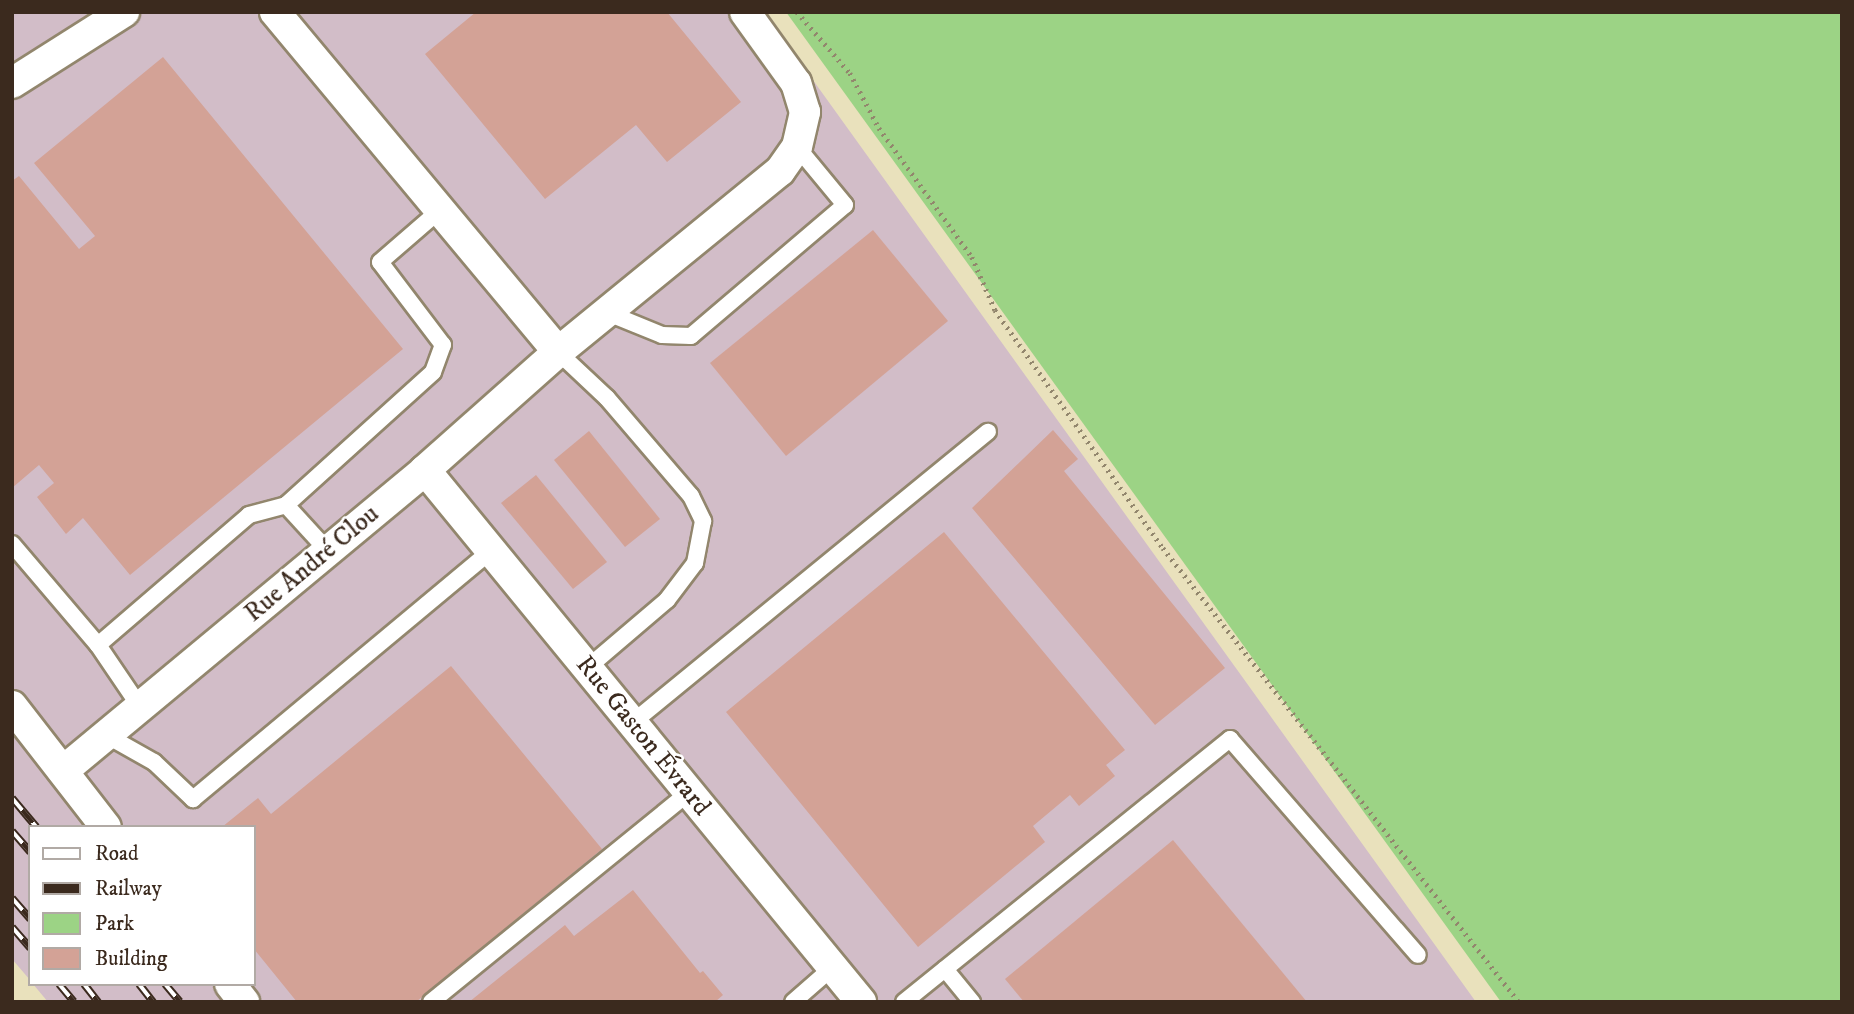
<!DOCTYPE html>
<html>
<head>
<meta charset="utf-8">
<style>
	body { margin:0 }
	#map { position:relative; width:1854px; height:1014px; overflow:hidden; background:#e9e1bc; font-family:"IM FELL DW Pica",serif }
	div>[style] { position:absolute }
	.industrial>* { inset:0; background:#d2bdc8 }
	.green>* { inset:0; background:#9cd385 }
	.building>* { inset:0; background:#d3a296 }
	.path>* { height:4.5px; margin-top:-2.25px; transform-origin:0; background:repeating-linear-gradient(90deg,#92866d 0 2px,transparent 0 7px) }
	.roads { filter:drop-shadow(2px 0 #92866d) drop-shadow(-2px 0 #92866d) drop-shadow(0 2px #92866d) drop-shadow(0 -2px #92866d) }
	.service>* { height:16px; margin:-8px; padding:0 8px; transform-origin:8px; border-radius:8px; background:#fff }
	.minor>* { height:30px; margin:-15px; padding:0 15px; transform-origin:15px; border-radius:15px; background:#fff }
	.rail>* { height:8px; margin-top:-4px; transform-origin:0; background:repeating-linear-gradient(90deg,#fff 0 16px,#3b2a1e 0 32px); box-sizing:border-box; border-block:2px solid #3b2a1e }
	span { translate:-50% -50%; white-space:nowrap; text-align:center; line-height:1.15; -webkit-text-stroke:5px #fff; paint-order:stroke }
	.street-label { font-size:26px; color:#3b2a1e }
	.frame { position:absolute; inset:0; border:14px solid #3b2a1e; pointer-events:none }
	.legend { position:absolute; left:28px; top:825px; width:228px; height:161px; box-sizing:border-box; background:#fff; border:2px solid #b1aaa5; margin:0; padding:9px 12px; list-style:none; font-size:21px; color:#3b2a1e }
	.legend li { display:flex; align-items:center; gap:14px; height:35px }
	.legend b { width:35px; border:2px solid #b1aaa5 }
</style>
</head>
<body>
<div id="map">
	<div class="industrial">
		<i style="clip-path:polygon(12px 12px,764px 12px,1476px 1002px,48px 1002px,33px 984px,254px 984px,254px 827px,30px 827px,30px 980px,12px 959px)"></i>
	</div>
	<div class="green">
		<i style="clip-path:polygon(786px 12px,1842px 12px,1842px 1002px,1501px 1002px)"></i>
	</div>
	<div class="building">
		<i style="clip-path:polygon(476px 12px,667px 12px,741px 102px,667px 162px,636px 125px,545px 199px,425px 54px)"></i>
		<i style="clip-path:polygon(163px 57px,403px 349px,130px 575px,83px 518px,66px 534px,37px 497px,54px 483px,39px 465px,12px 488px,12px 181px,19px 176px,79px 249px,95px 236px,34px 163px)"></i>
		<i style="clip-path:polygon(873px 230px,948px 321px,786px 456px,710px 363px)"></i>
		<i style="clip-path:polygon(1053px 430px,1078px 459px,1064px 471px,1225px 668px,1155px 725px,972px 508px)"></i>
		<i style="clip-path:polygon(589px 431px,660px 519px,625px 547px,554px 460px)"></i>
		<i style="clip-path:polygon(536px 475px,607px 562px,573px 589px,501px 503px)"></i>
		<i style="clip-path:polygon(944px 532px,1125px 750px,1106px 765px,1115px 776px,1079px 806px,1070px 795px,1033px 826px,1045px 842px,918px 947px,726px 712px)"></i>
		<i style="clip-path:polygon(451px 666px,602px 849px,416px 1002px,297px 1002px,254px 949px,254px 827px,222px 827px,258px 798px,271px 814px)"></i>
		<i style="clip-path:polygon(1173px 840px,1307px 1002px,1024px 1002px,1005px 979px)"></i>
		<i style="clip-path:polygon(633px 890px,700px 973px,703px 971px,723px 995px,715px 1002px,469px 1002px,565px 925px,574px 936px)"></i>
	</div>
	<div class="path">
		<i style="left:797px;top:12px;width:81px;rotate:49deg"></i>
		<i style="left:850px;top:73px;width:62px;rotate:62.2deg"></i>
		<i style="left:879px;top:128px;width:159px;rotate:54.2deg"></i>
		<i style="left:972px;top:257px;width:58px;rotate:66.5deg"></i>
		<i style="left:995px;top:310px;width:291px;rotate:54.8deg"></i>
		<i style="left:1163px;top:548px;width:577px;rotate:51.9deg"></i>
	</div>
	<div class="roads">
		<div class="service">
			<i style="left:608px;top:313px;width:58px;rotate:22.2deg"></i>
			<i style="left:662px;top:335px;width:29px;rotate:2deg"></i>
			<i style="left:691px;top:336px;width:202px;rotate:-40.4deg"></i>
			<i style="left:845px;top:205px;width:75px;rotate:-129.6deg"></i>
			<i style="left:558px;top:352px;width:67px;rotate:43.2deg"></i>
			<i style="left:607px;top:398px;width:129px;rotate:49.4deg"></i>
			<i style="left:691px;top:496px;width:28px;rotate:64deg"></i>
			<i style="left:703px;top:521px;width:43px;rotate:100.8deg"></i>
			<i style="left:695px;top:563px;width:46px;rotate:127.1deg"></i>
			<i style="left:667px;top:600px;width:105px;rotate:139.6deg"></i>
			<i style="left:286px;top:505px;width:62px;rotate:47.6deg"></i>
			<i style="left:12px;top:544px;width:133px;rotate:49.6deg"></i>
			<i style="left:98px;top:645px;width:75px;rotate:55.9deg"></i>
			<i style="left:98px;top:645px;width:199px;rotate:-40.7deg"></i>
			<i style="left:249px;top:515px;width:38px;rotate:-15deg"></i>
			<i style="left:286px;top:505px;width:198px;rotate:-42.1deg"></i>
			<i style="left:433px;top:372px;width:29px;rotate:-70deg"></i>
			<i style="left:443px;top:345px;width:104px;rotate:-127.2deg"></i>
			<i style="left:380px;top:262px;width:79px;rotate:-40.9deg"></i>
			<i style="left:632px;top:723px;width:460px;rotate:-39.3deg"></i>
			<i style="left:106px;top:735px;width:55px;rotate:29.4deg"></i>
			<i style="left:154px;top:762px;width:54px;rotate:43.5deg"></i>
			<i style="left:193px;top:799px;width:388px;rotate:-39.8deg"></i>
			<i style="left:945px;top:969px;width:43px;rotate:50.7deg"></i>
			<i style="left:431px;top:1002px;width:333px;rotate:-39.1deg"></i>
			<i style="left:793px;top:1002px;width:52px;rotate:-41.1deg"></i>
			<i style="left:904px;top:1002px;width:419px;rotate:-38.9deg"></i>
			<i style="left:1230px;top:739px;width:286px;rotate:49deg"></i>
		</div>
		<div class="minor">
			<i style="left:275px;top:12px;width:442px;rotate:50.2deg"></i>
			<i style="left:12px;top:83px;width:133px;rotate:-32.4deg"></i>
			<i style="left:425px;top:470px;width:688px;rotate:50.66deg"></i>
			<i style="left:12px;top:706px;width:153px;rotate:52.2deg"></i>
			<i style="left:63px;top:771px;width:471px;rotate:-39.7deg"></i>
			<i style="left:425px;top:470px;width:178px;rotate:-41.6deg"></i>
			<i style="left:558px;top:352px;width:286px;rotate:-39.2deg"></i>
			<i style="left:780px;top:171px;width:29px;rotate:-55deg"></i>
			<i style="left:797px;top:147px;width:36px;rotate:-77deg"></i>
			<i style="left:805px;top:112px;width:30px;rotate:-107deg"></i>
			<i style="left:796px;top:83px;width:87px;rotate:-125.7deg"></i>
			<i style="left:230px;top:984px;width:23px;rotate:52deg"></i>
		</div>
	</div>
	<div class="rail">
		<i style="left:12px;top:798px;width:38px;rotate:50deg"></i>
		<i style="left:12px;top:831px;width:28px;rotate:49deg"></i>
		<i style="left:12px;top:898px;width:28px;rotate:49deg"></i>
		<i style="left:12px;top:927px;width:28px;rotate:49deg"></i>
		<i style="left:59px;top:984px;width:23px;rotate:50deg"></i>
		<i style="left:84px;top:984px;width:23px;rotate:52deg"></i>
		<i style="left:139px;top:984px;width:23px;rotate:52deg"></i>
		<i style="left:165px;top:984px;width:23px;rotate:50deg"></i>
	</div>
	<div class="street-label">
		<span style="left:312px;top:564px;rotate:-40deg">Rue André Clou</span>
		<span style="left:643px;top:736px;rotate:51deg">Rue Gaston Évrard</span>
	</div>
	<div class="frame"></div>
	<ul class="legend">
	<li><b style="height:9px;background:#fff"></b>Road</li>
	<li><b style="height:9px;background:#3b2a1e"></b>Railway</li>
	<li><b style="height:19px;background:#9cd385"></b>Park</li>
	<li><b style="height:19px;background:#d3a296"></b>Building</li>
	</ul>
</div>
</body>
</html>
